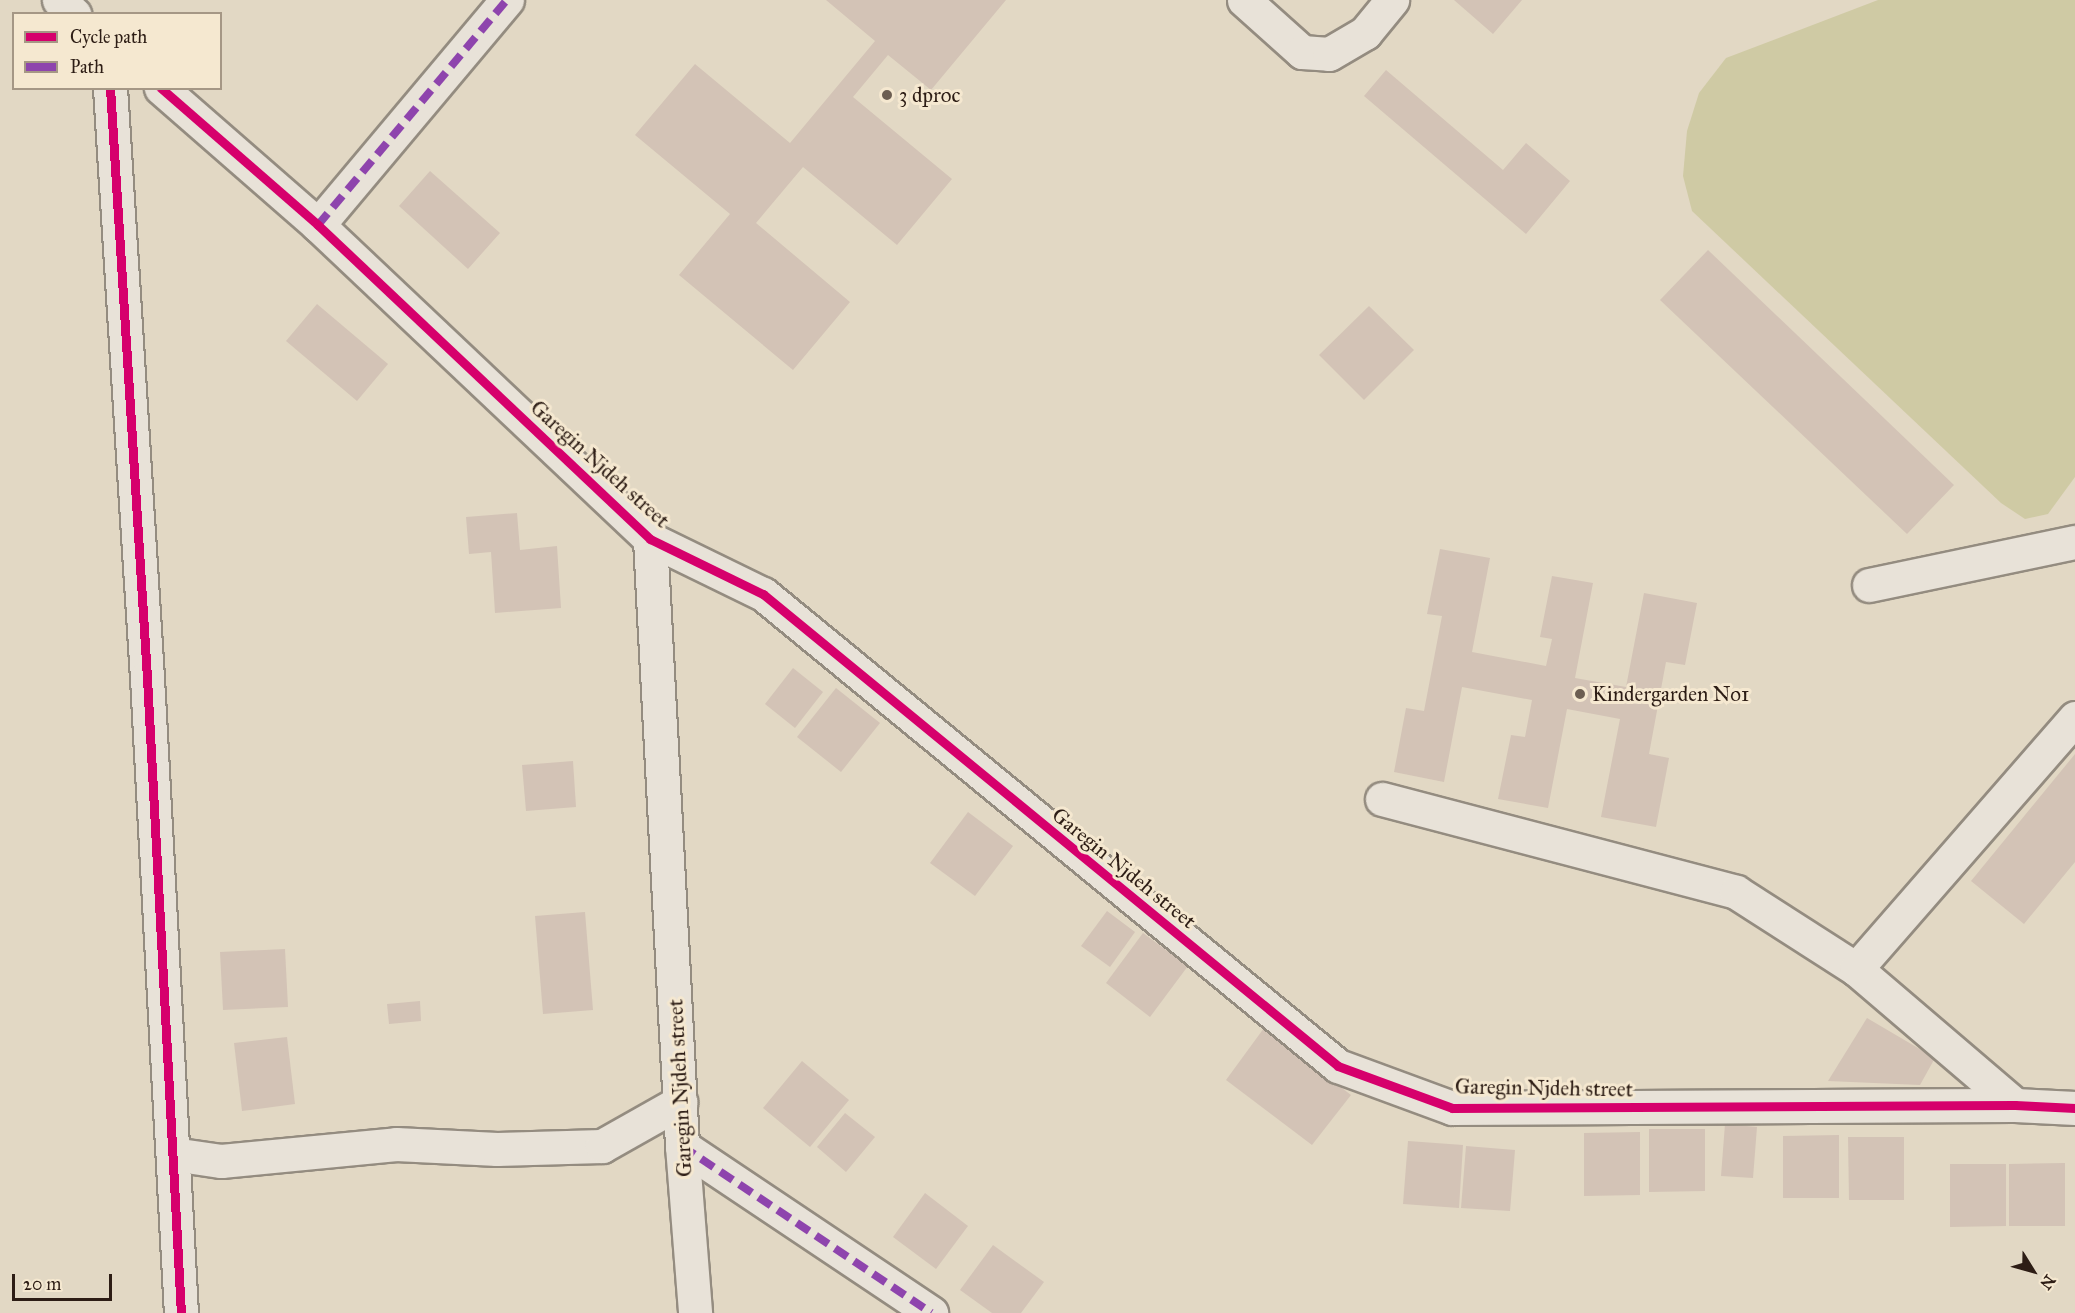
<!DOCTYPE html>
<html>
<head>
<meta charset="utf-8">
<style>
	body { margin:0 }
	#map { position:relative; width:2075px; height:1313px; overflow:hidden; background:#e2d8c4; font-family:"IM FELL Great Primer",serif }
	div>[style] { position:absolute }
	.green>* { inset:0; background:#cfcaa4 }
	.building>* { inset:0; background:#d3c3b6 }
	.roads { filter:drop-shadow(2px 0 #948c80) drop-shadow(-2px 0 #948c80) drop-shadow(0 2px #948c80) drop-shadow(0 -2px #948c80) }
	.street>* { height:33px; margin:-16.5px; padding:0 16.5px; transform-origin:16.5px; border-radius:16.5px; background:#e8e2d8 }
	.quiet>* { height:8px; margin-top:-4px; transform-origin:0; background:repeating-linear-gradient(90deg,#8e44ad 0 15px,transparent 0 23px) }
	.cycleway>* { height:9px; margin:-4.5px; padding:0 4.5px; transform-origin:4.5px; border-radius:4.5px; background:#d6006c }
	.dots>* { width:16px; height:16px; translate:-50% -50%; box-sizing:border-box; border:3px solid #f5e8d0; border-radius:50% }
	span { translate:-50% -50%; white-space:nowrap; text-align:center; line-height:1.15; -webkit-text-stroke:6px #f5e8d0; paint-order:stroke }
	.poi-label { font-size:21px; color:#2d1d15 }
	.left { translate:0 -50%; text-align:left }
	.street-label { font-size:21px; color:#2d1d15 }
	.legend { position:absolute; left:12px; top:12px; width:210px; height:78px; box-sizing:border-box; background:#f5e8d0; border:2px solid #a59785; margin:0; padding:8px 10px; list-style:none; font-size:18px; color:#2d1d15 }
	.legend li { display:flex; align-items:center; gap:12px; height:30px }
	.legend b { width:30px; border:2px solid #a59785 }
	.north { position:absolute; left:2003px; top:1241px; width:60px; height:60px; -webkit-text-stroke:4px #f5e8d0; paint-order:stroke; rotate:127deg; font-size:16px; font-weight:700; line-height:24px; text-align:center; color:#2d1d15 }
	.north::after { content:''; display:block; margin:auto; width:21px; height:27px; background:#2d1d15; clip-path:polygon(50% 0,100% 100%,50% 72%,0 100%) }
	.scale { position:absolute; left:12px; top:1274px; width:100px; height:27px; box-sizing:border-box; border:3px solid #2d1d15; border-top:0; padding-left:8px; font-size:18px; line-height:21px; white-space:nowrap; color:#2d1d15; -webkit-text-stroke:4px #f5e8d0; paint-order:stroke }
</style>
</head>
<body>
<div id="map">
	<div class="green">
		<i style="clip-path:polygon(1878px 0,2075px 0,2075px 477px,2048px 514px,2025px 519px,2001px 503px,1692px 211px,1683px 176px,1687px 131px,1699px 93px,1726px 58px)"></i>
	</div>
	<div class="building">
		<i style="clip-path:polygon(826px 0,1006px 0,931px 90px,888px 55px,853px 97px,952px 179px,897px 245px,803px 167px,756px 223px,850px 302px,793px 370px,679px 275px,730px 214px,635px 135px,695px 64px,790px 143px,875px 41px)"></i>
		<i style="clip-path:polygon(1454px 0,1522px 0,1493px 34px)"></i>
		<i style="clip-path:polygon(1386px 70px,1503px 170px,1526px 143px,1570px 181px,1526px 234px,1364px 96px)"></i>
		<i style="clip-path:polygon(430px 171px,500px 233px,468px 269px,399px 206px)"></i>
		<i style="clip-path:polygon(1708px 250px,1954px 485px,1907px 534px,1660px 300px)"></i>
		<i style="clip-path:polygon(317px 304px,388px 364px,357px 401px,286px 341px)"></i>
		<i style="clip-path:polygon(1369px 306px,1414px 350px,1364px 400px,1319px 355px)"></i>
		<i style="clip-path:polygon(517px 513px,520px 550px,557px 546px,561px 608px,495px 613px,491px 552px,469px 554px,466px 517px)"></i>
		<i style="clip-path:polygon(1440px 549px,1490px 558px,1472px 652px,1546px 666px,1552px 639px,1540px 637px,1552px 576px,1593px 583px,1575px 678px,1626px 687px,1644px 593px,1697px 603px,1685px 665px,1666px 662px,1649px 754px,1669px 758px,1656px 827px,1601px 817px,1620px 719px,1567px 709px,1548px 808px,1498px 799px,1511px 735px,1525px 737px,1532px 700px,1462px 687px,1444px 782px,1394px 772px,1406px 708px,1424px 711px,1442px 616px,1427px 614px)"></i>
		<i style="clip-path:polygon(793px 668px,823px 692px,795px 728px,765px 704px)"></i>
		<i style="clip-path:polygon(836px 688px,880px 723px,841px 772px,797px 737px)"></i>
		<i style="clip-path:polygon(2075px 754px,2075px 862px,2024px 924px,1971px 881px)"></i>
		<i style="clip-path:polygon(573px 761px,576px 807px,526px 811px,522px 765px)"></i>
		<i style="clip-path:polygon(968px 812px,1013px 846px,975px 896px,930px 863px)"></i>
		<i style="clip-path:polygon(1107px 911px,1135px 932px,1110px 967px,1081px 946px)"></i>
		<i style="clip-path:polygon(585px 912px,593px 1010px,543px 1014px,535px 916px)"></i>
		<i style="clip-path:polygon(1143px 933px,1188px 966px,1150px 1017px,1106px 983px)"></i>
		<i style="clip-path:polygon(285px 949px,288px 1007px,223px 1010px,220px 952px)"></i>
		<i style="clip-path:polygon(420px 1001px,421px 1021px,389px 1024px,387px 1004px)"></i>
		<i style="clip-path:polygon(1867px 1018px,1935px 1058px,1920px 1085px,1828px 1081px)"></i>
		<i style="clip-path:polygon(1264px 1028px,1351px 1095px,1312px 1145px,1226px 1080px)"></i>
		<i style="clip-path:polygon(287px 1037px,295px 1104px,242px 1111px,234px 1043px)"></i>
		<i style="clip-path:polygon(802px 1061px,849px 1100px,810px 1147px,763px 1108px)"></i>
		<i style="clip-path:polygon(845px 1113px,875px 1137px,846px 1172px,817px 1147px)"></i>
		<i style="clip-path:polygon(1725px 1124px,1757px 1127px,1753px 1178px,1721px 1176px)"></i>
		<i style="clip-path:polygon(1649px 1129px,1705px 1129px,1705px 1191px,1649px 1192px)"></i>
		<i style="clip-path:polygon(1640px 1132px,1640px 1195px,1584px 1196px,1584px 1133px)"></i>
		<i style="clip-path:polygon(1839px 1135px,1839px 1198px,1783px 1198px,1783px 1136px)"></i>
		<i style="clip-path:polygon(1848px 1137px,1904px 1137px,1904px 1200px,1849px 1200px)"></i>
		<i style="clip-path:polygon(1408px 1141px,1463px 1145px,1459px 1208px,1403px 1204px)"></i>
		<i style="clip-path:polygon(1466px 1146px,1515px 1150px,1510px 1211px,1461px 1208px)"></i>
		<i style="clip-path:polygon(2065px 1163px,2065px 1226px,2009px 1226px,2009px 1164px)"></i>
		<i style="clip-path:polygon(1950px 1164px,2006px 1164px,2006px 1226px,1950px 1227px)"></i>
		<i style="clip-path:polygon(925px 1193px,968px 1226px,936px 1269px,893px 1237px)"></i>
		<i style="clip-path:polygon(993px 1245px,1044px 1282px,1021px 1313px,992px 1313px,960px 1290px)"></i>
	</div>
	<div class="roads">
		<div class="street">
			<i style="left:59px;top:0;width:21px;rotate:43deg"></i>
			<i style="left:1244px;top:0;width:78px;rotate:41.9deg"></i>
			<i style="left:1302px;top:52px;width:27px;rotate:4deg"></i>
			<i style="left:1329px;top:54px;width:42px;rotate:-30.3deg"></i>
			<i style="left:1365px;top:33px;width:43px;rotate:-50.7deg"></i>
			<i style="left:110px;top:88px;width:591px;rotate:86.41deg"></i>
			<i style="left:147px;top:678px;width:636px;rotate:86.94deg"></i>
			<i style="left:161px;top:88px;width:208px;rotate:41.1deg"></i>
			<i style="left:318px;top:225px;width:457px;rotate:43.4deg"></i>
			<i style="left:650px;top:539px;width:126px;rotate:26deg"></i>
			<i style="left:763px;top:594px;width:744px;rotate:39.38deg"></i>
			<i style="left:1338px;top:1066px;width:121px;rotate:20.2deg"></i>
			<i style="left:1452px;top:1108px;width:563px;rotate:-0.31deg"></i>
			<i style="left:2015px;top:1105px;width:60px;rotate:2.9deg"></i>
			<i style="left:318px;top:225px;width:294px;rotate:-50deg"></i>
			<i style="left:650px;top:539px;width:608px;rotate:86.98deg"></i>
			<i style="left:682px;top:1146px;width:168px;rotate:85.5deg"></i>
			<i style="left:1869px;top:585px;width:210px;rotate:-11.8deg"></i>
			<i style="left:1382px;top:799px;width:366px;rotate:14.7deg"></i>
			<i style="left:1736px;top:892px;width:143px;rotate:32.7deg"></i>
			<i style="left:1856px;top:969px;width:209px;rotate:40.5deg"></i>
			<i style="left:1856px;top:969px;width:333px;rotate:-48.9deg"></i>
			<i style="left:682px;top:1146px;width:300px;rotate:33.8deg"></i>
			<i style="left:173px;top:1154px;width:49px;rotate:8.3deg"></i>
			<i style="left:221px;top:1161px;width:176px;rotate:-5.5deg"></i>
			<i style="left:396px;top:1144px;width:101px;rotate:2.8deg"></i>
			<i style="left:497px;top:1149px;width:105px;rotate:-1.6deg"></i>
			<i style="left:602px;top:1146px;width:90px;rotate:-29.4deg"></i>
		</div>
	</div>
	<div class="quiet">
		<i style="left:318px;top:225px;width:294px;rotate:-50deg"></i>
		<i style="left:682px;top:1146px;width:300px;rotate:33.8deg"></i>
	</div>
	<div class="cycleway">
		<i style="left:110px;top:88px;width:591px;rotate:86.41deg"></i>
		<i style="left:147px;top:678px;width:636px;rotate:86.94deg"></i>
		<i style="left:161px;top:88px;width:208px;rotate:41.1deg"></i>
		<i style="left:318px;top:225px;width:457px;rotate:43.4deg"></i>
		<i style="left:650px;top:539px;width:126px;rotate:26deg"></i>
		<i style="left:763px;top:594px;width:744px;rotate:39.38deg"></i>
		<i style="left:1338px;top:1066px;width:121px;rotate:20.2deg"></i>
		<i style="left:1452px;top:1108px;width:563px;rotate:-0.31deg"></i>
		<i style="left:2015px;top:1105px;width:60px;rotate:2.9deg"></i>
	</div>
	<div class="dots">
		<i style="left:887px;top:95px;background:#6c5e52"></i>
		<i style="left:1580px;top:694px;background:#6c5e52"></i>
	</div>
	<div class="poi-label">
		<span class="left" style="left:899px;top:95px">3 dproc</span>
		<span class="left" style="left:1592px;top:694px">Kindergarden No1</span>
	</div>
	<div class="street-label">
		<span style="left:600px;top:464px;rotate:42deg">Garegin Njdeh street</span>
		<span style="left:1124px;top:868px;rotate:39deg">Garegin Njdeh street</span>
		<span style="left:680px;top:1088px;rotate:-93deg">Garegin Njdeh street</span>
		<span style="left:1544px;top:1088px;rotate:1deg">Garegin Njdeh street</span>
	</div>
	<ul class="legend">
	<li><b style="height:8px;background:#d6006c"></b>Cycle path</li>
	<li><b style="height:8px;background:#8e44ad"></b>Path</li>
	</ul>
	<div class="north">N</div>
	<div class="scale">20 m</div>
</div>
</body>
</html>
